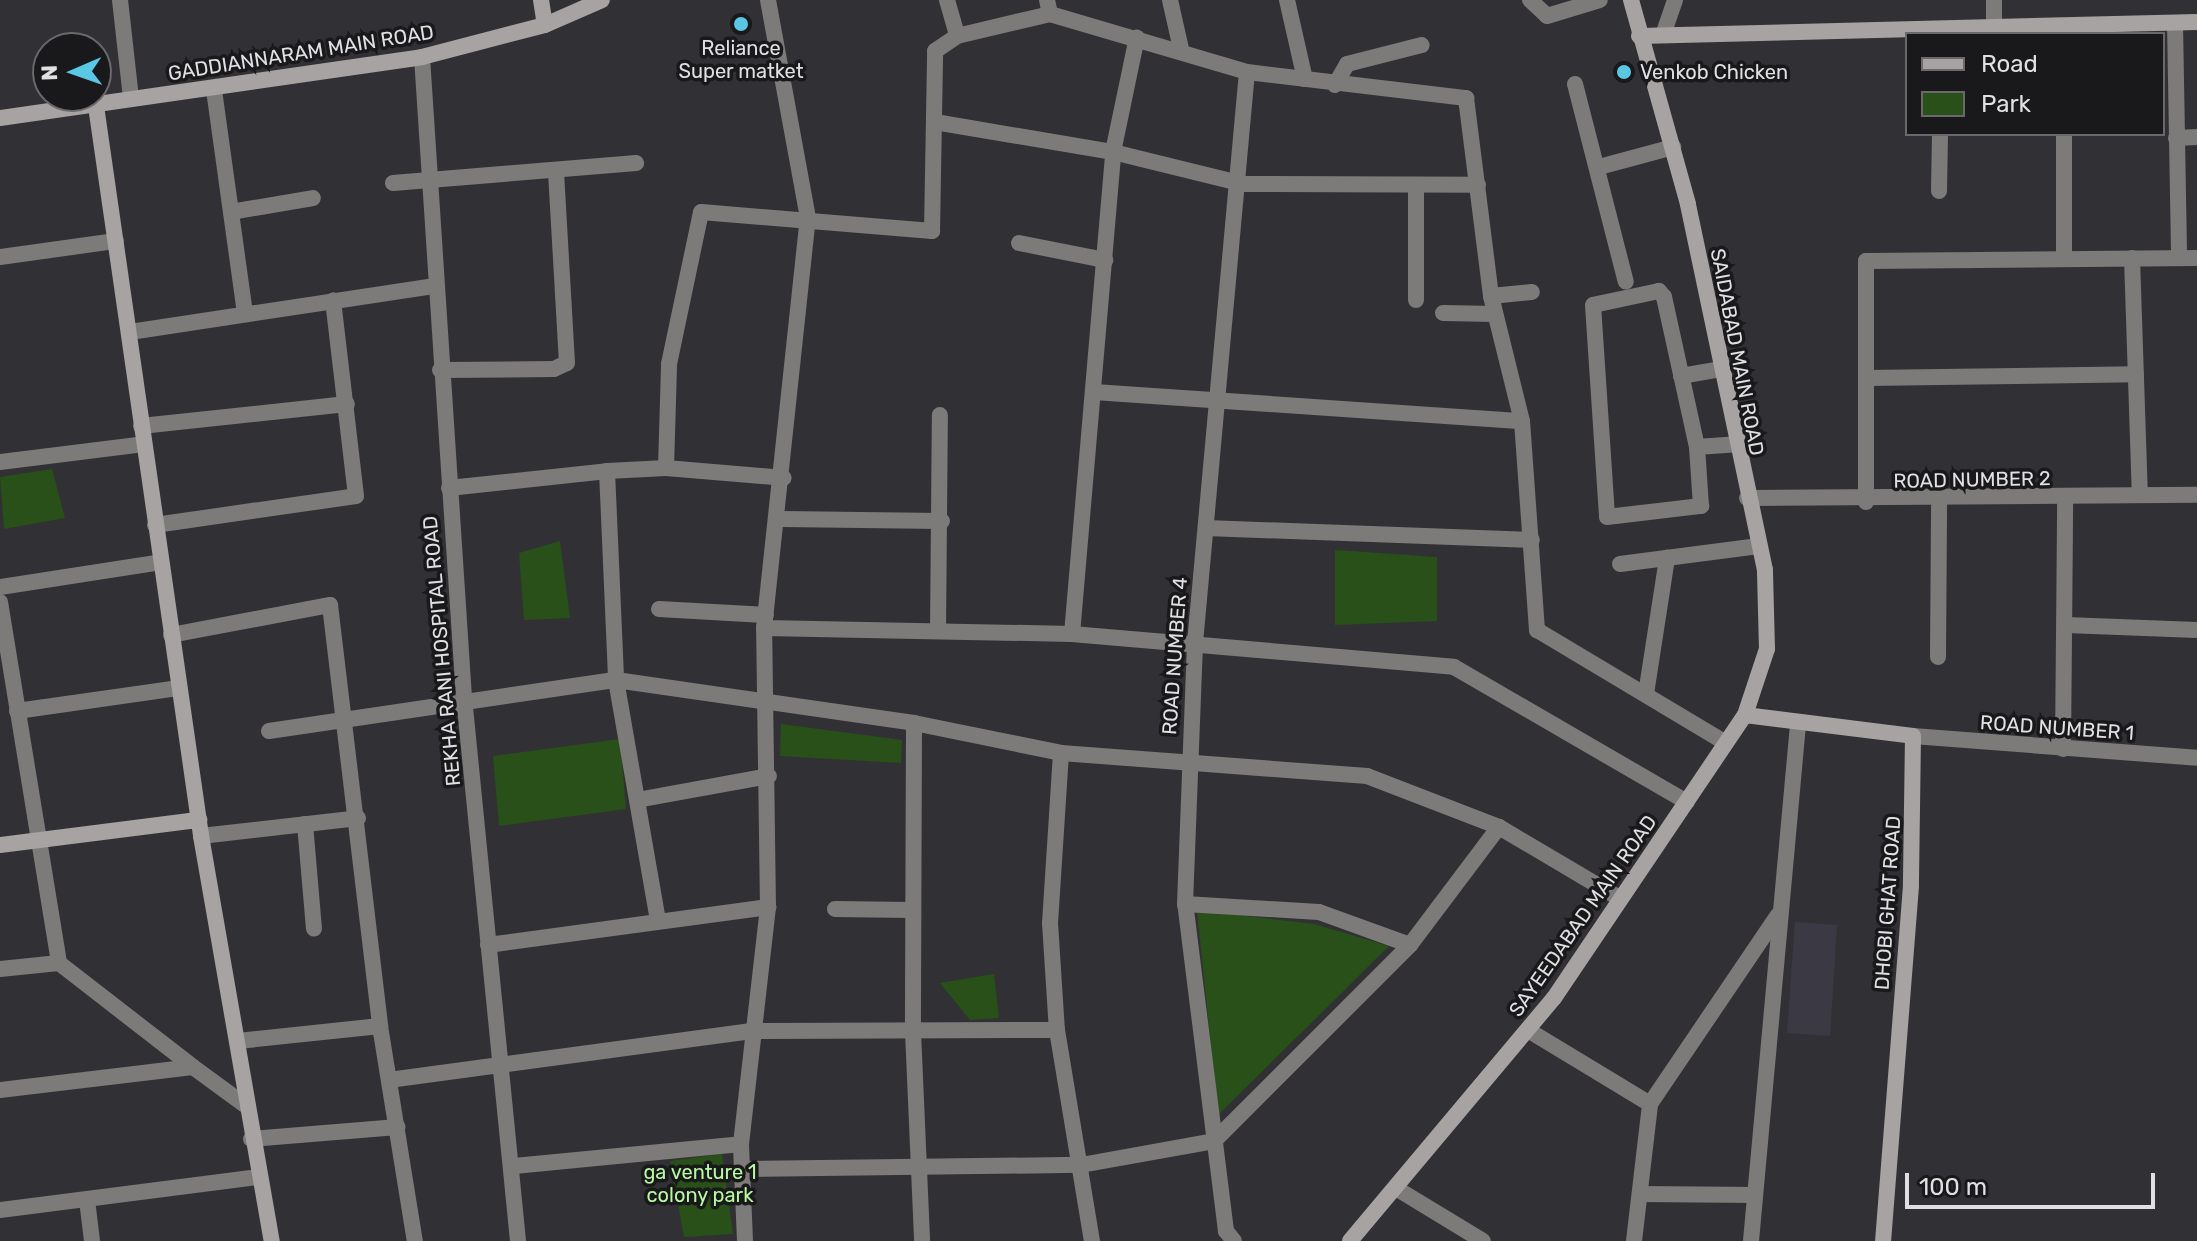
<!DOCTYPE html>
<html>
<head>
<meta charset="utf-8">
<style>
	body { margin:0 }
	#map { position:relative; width:2197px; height:1241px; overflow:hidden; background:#313135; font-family:Rubik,sans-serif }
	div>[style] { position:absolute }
	.built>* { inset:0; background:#3b3a44 }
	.green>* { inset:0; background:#285018 }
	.street>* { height:16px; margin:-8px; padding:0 8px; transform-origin:8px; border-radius:8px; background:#7d7a7a }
	.secondary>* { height:16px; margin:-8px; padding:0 8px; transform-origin:8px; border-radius:8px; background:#a8a3a3 }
	.dots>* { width:22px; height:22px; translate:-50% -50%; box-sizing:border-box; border:4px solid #19191b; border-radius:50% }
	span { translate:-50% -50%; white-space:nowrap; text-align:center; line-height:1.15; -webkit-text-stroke:7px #19191b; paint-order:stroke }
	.poi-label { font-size:20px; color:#e0dfe2 }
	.left { translate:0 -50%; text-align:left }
	.street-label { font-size:20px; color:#e0dfe2 }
	.park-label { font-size:20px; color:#b7f8a0 }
	.legend { position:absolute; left:1905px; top:32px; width:260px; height:104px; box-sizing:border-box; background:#19191b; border:2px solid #69686b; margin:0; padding:10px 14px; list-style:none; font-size:24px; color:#e0dfe2 }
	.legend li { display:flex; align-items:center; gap:16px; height:40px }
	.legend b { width:40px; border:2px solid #69686b }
	.north { position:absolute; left:32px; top:32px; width:80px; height:80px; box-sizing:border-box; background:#19191b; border:2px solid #69686b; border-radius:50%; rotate:268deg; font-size:22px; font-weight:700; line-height:32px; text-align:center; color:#e0dfe2 }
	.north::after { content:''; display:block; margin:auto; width:28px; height:36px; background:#59c8e4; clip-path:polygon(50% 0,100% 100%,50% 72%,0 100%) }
	.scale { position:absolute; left:1905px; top:1173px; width:250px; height:36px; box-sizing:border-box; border:4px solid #e0dfe2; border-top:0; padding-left:10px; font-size:24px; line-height:28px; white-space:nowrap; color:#e0dfe2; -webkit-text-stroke:6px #19191b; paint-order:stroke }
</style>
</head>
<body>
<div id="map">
	<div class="built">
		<i style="clip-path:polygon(1795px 922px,1837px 925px,1830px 1036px,1787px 1033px)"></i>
	</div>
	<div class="green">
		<i style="clip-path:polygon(52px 469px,65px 518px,4px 529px,0 477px)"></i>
		<i style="clip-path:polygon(560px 541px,570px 618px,524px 620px,519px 553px)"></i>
		<i style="clip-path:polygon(1335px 550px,1437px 557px,1437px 621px,1335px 625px)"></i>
		<i style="clip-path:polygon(781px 724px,902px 740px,901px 763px,780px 756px)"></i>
		<i style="clip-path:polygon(620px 739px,626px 809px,499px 826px,493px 756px)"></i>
		<i style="clip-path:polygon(1197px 910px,1314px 924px,1389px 946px,1218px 1115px)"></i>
		<i style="clip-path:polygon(994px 974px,999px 1018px,970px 1020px,940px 983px)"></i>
		<i style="clip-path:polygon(722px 1154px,733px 1234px,684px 1237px,670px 1161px)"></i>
	</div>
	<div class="street">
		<i style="left:120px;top:0;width:99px;rotate:83.6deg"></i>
		<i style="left:947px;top:0;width:37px;rotate:74deg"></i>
		<i style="left:1170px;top:0;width:50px;rotate:77.3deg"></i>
		<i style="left:1287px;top:0;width:81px;rotate:77.2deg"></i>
		<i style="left:1530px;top:0;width:23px;rotate:43deg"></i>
		<i style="left:1547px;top:16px;width:55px;rotate:-16.8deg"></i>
		<i style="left:1994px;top:0;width:27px;rotate:90deg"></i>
		<i style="left:1050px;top:14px;width:205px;rotate:16.4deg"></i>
		<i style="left:1247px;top:72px;width:221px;rotate:6.8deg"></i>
		<i style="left:1466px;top:98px;width:200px;rotate:82.8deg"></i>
		<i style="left:1491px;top:296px;width:129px;rotate:76.1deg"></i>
		<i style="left:1522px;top:421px;width:210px;rotate:85.9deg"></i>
		<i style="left:1537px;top:630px;width:220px;rotate:30.9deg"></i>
		<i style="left:2175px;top:23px;width:235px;rotate:89deg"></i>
		<i style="left:1663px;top:35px;width:37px;rotate:-71deg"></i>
		<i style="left:422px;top:57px;width:641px;rotate:86.25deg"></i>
		<i style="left:464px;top:697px;width:547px;rotate:84.33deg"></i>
		<i style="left:1575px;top:84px;width:204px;rotate:75.6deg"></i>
		<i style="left:1335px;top:85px;width:24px;rotate:-60deg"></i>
		<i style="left:1347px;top:64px;width:77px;rotate:-14.2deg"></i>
		<i style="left:214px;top:90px;width:225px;rotate:82.1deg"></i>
		<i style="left:935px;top:122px;width:181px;rotate:9.6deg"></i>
		<i style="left:1113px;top:152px;width:134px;rotate:13.8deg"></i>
		<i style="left:1243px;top:184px;width:235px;rotate:0.2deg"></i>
		<i style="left:2176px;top:138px;width:21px;rotate:-3deg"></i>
		<i style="left:1599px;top:167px;width:77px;rotate:-15.1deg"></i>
		<i style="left:393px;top:183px;width:244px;rotate:-4.7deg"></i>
		<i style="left:1939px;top:191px;width:57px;rotate:-89deg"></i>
		<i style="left:231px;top:212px;width:83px;rotate:-9.7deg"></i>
		<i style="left:1019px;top:243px;width:88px;rotate:11.2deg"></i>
		<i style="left:0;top:257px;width:117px;rotate:-7.9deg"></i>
		<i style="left:2064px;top:258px;width:124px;rotate:-90deg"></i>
		<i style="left:2132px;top:258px;width:237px;rotate:88.1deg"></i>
		<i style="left:1491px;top:296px;width:41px;rotate:-5.6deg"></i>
		<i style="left:1416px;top:300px;width:115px;rotate:-90deg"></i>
		<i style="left:1443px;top:313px;width:52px;rotate:1.1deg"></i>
		<i style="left:130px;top:332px;width:307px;rotate:-8.6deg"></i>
		<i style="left:440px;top:370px;width:114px;rotate:-0.5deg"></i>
		<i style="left:554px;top:369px;width:14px;rotate:-25deg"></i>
		<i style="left:567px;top:363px;width:193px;rotate:-93.3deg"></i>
		<i style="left:1681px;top:376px;width:40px;rotate:-10deg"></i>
		<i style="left:1866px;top:378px;width:270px;rotate:-0.8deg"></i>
		<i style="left:1094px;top:392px;width:429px;rotate:3.9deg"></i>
		<i style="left:141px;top:426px;width:207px;rotate:-6.1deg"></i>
		<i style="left:1697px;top:447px;width:154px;rotate:-102.4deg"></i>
		<i style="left:1664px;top:297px;width:8px;rotate:-130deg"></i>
		<i style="left:1659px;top:291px;width:67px;rotate:168deg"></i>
		<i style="left:1593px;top:305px;width:212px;rotate:86.2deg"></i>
		<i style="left:1607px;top:517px;width:95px;rotate:-6.7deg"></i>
		<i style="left:1701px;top:506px;width:59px;rotate:-93.9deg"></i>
		<i style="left:1697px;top:447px;width:39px;rotate:-4deg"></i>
		<i style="left:0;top:462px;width:145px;rotate:-7.1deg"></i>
		<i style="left:666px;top:468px;width:118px;rotate:4.8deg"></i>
		<i style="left:607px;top:471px;width:59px;rotate:-2.9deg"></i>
		<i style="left:666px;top:468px;width:104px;rotate:-88.3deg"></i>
		<i style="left:669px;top:364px;width:155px;rotate:-78.1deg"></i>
		<i style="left:701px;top:212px;width:232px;rotate:4.7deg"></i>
		<i style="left:932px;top:231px;width:180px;rotate:-89deg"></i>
		<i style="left:935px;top:51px;width:27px;rotate:-34deg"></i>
		<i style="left:957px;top:36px;width:96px;rotate:-13.3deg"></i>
		<i style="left:1050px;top:14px;width:14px;rotate:-102deg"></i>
		<i style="left:449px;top:488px;width:159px;rotate:-6.1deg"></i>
		<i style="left:607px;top:471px;width:209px;rotate:87.5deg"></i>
		<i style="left:616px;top:680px;width:244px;rotate:80.1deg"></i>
		<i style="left:1747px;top:498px;width:450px;rotate:-0.4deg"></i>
		<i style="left:1866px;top:502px;width:241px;rotate:-90deg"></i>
		<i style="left:1866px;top:261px;width:331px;rotate:-0.5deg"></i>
		<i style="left:781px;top:519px;width:161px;rotate:0.7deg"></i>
		<i style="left:155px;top:525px;width:203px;rotate:-8.2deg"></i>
		<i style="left:356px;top:496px;width:197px;rotate:-96.7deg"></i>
		<i style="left:1206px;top:528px;width:326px;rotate:2.1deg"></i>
		<i style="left:1620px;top:564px;width:140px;rotate:-7.4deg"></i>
		<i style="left:0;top:587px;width:163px;rotate:-8.8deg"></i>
		<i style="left:0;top:602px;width:366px;rotate:80.7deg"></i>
		<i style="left:59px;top:963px;width:170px;rotate:37.8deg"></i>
		<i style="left:659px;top:609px;width:107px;rotate:3.2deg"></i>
		<i style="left:2066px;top:625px;width:131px;rotate:2.2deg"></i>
		<i style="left:764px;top:628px;width:308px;rotate:1.1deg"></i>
		<i style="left:1072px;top:634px;width:383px;rotate:4.9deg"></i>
		<i style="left:1454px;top:667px;width:269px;rotate:30.1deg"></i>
		<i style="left:938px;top:631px;width:216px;rotate:-89.5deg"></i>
		<i style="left:1072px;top:634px;width:484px;rotate:-85.1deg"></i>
		<i style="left:1113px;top:152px;width:117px;rotate:-78.2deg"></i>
		<i style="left:171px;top:635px;width:162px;rotate:-10.7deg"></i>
		<i style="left:330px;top:605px;width:424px;rotate:83.2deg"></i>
		<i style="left:380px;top:1026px;width:218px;rotate:80.8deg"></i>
		<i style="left:1938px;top:657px;width:156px;rotate:-89.6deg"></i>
		<i style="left:1646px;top:694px;width:138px;rotate:-81.2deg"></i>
		<i style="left:17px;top:711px;width:164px;rotate:-8.1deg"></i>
		<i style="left:914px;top:723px;width:309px;rotate:90.2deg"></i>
		<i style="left:913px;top:1032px;width:209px;rotate:87.5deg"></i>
		<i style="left:269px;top:731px;width:351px;rotate:-8.4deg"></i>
		<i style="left:616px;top:680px;width:301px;rotate:8.2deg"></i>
		<i style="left:914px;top:723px;width:150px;rotate:11.5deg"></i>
		<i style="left:1061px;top:753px;width:307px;rotate:4.3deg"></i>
		<i style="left:1367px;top:776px;width:142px;rotate:21.1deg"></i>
		<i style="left:1499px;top:827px;width:139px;rotate:30.6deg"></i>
		<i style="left:1913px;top:736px;width:285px;rotate:4.4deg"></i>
		<i style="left:2063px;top:749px;width:251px;rotate:-89.5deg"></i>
		<i style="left:1061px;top:753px;width:170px;rotate:93.7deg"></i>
		<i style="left:1050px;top:923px;width:107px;rotate:86.3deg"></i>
		<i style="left:1057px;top:1030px;width:214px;rotate:80.6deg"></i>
		<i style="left:637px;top:800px;width:134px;rotate:-10.3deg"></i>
		<i style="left:305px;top:824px;width:105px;rotate:85.1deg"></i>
		<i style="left:201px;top:836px;width:158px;rotate:-6.5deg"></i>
		<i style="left:1185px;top:904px;width:134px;rotate:3.4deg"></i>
		<i style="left:1319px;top:912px;width:97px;rotate:19.9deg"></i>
		<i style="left:835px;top:909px;width:76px;rotate:0.8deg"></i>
		<i style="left:488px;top:945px;width:283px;rotate:-7.7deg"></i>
		<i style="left:0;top:969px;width:59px;rotate:-5.8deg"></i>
		<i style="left:1528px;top:1030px;width:143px;rotate:31.2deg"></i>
		<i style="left:238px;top:1041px;width:143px;rotate:-6deg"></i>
		<i style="left:389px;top:1080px;width:366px;rotate:-7.7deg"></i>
		<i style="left:752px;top:1031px;width:305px;rotate:-0.2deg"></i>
		<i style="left:0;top:1090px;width:194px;rotate:-6.8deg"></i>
		<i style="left:193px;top:1067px;width:64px;rotate:36.2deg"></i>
		<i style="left:251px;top:1139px;width:147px;rotate:-4.7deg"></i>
		<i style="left:514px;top:1166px;width:228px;rotate:-5.5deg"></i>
		<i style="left:741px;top:1169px;width:340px;rotate:-0.7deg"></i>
		<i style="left:1081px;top:1165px;width:135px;rotate:-10.2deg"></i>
		<i style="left:1214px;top:1141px;width:277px;rotate:-45deg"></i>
		<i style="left:1410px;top:945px;width:148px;rotate:-53deg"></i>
		<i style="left:1399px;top:1190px;width:98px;rotate:31.3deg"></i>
		<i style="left:1640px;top:1194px;width:115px;rotate:0.5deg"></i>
		<i style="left:87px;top:1200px;width:41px;rotate:83deg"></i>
		<i style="left:0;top:1210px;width:261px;rotate:-7.3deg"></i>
		<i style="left:745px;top:1241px;width:97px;rotate:-92.4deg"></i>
		<i style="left:741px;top:1144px;width:239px;rotate:-83.5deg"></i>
		<i style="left:768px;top:907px;width:279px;rotate:-90.8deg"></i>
		<i style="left:764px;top:628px;width:412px;rotate:-83.9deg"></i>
		<i style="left:808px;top:218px;width:222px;rotate:-100.4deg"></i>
		<i style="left:1234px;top:1241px;width:13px;rotate:-129deg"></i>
		<i style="left:1226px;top:1231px;width:330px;rotate:-97.1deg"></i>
		<i style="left:1185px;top:904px;width:261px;rotate:-87.8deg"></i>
		<i style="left:1195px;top:643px;width:573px;rotate:-84.8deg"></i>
		<i style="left:1634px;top:1241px;width:138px;rotate:-83.3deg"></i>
		<i style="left:1650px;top:1104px;width:228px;rotate:-55.9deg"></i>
		<i style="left:1751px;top:1241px;width:518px;rotate:-84.8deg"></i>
	</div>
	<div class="secondary">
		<i style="left:541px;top:0;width:25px;rotate:81deg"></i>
		<i style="left:1639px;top:36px;width:558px;rotate:-1.44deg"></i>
		<i style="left:96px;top:106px;width:738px;rotate:81.81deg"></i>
		<i style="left:201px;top:836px;width:411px;rotate:80.1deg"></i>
		<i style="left:0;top:118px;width:426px;rotate:-8.2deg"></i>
		<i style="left:422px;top:57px;width:127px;rotate:-14.6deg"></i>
		<i style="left:545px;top:25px;width:62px;rotate:-23.7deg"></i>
		<i style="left:1745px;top:715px;width:169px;rotate:7.1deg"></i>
		<i style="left:1913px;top:736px;width:150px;rotate:90.8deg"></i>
		<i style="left:1911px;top:886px;width:356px;rotate:94.5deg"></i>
		<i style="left:0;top:845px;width:201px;rotate:-7.2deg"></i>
		<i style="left:1350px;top:1241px;width:317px;rotate:-50deg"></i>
		<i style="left:1554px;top:998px;width:341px;rotate:-56deg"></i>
		<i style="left:1745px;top:715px;width:70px;rotate:-71.6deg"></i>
		<i style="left:1767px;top:649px;width:79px;rotate:-91.5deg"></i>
		<i style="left:1765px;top:570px;width:374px;rotate:-101.9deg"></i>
		<i style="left:1688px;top:204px;width:212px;rotate:-105.6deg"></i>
	</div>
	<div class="dots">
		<i style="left:741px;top:24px;background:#59c8e4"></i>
		<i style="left:1624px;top:72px;background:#59c8e4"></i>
	</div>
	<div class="poi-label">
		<span style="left:741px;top:60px">Reliance<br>Super matket</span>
		<span class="left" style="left:1640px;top:72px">Venkob Chicken</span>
	</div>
	<div class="street-label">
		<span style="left:301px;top:53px;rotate:-9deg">GADDIANNARAM MAIN ROAD</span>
		<span style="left:1737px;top:352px;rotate:79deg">SAIDABAD MAIN ROAD</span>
		<span style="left:1972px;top:480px;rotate:-1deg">ROAD NUMBER 2</span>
		<span style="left:442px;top:651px;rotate:-95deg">REKHA RANI HOSPITAL ROAD</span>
		<span style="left:1175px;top:656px;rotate:-86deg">ROAD NUMBER 4</span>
		<span style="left:2057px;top:728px;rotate:4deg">ROAD NUMBER 1</span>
		<span style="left:1888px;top:903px;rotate:-86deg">DHOBI GHAT ROAD</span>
		<span style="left:1583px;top:916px;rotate:-55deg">SAYEEDABAD MAIN ROAD</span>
	</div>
	<div class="park-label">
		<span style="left:700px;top:1184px">ga venture 1<br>colony park</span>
	</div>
	<ul class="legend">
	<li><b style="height:10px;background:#a8a3a3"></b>Road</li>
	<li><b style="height:22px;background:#285018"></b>Park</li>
	</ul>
	<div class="north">N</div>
	<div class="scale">100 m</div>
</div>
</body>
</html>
